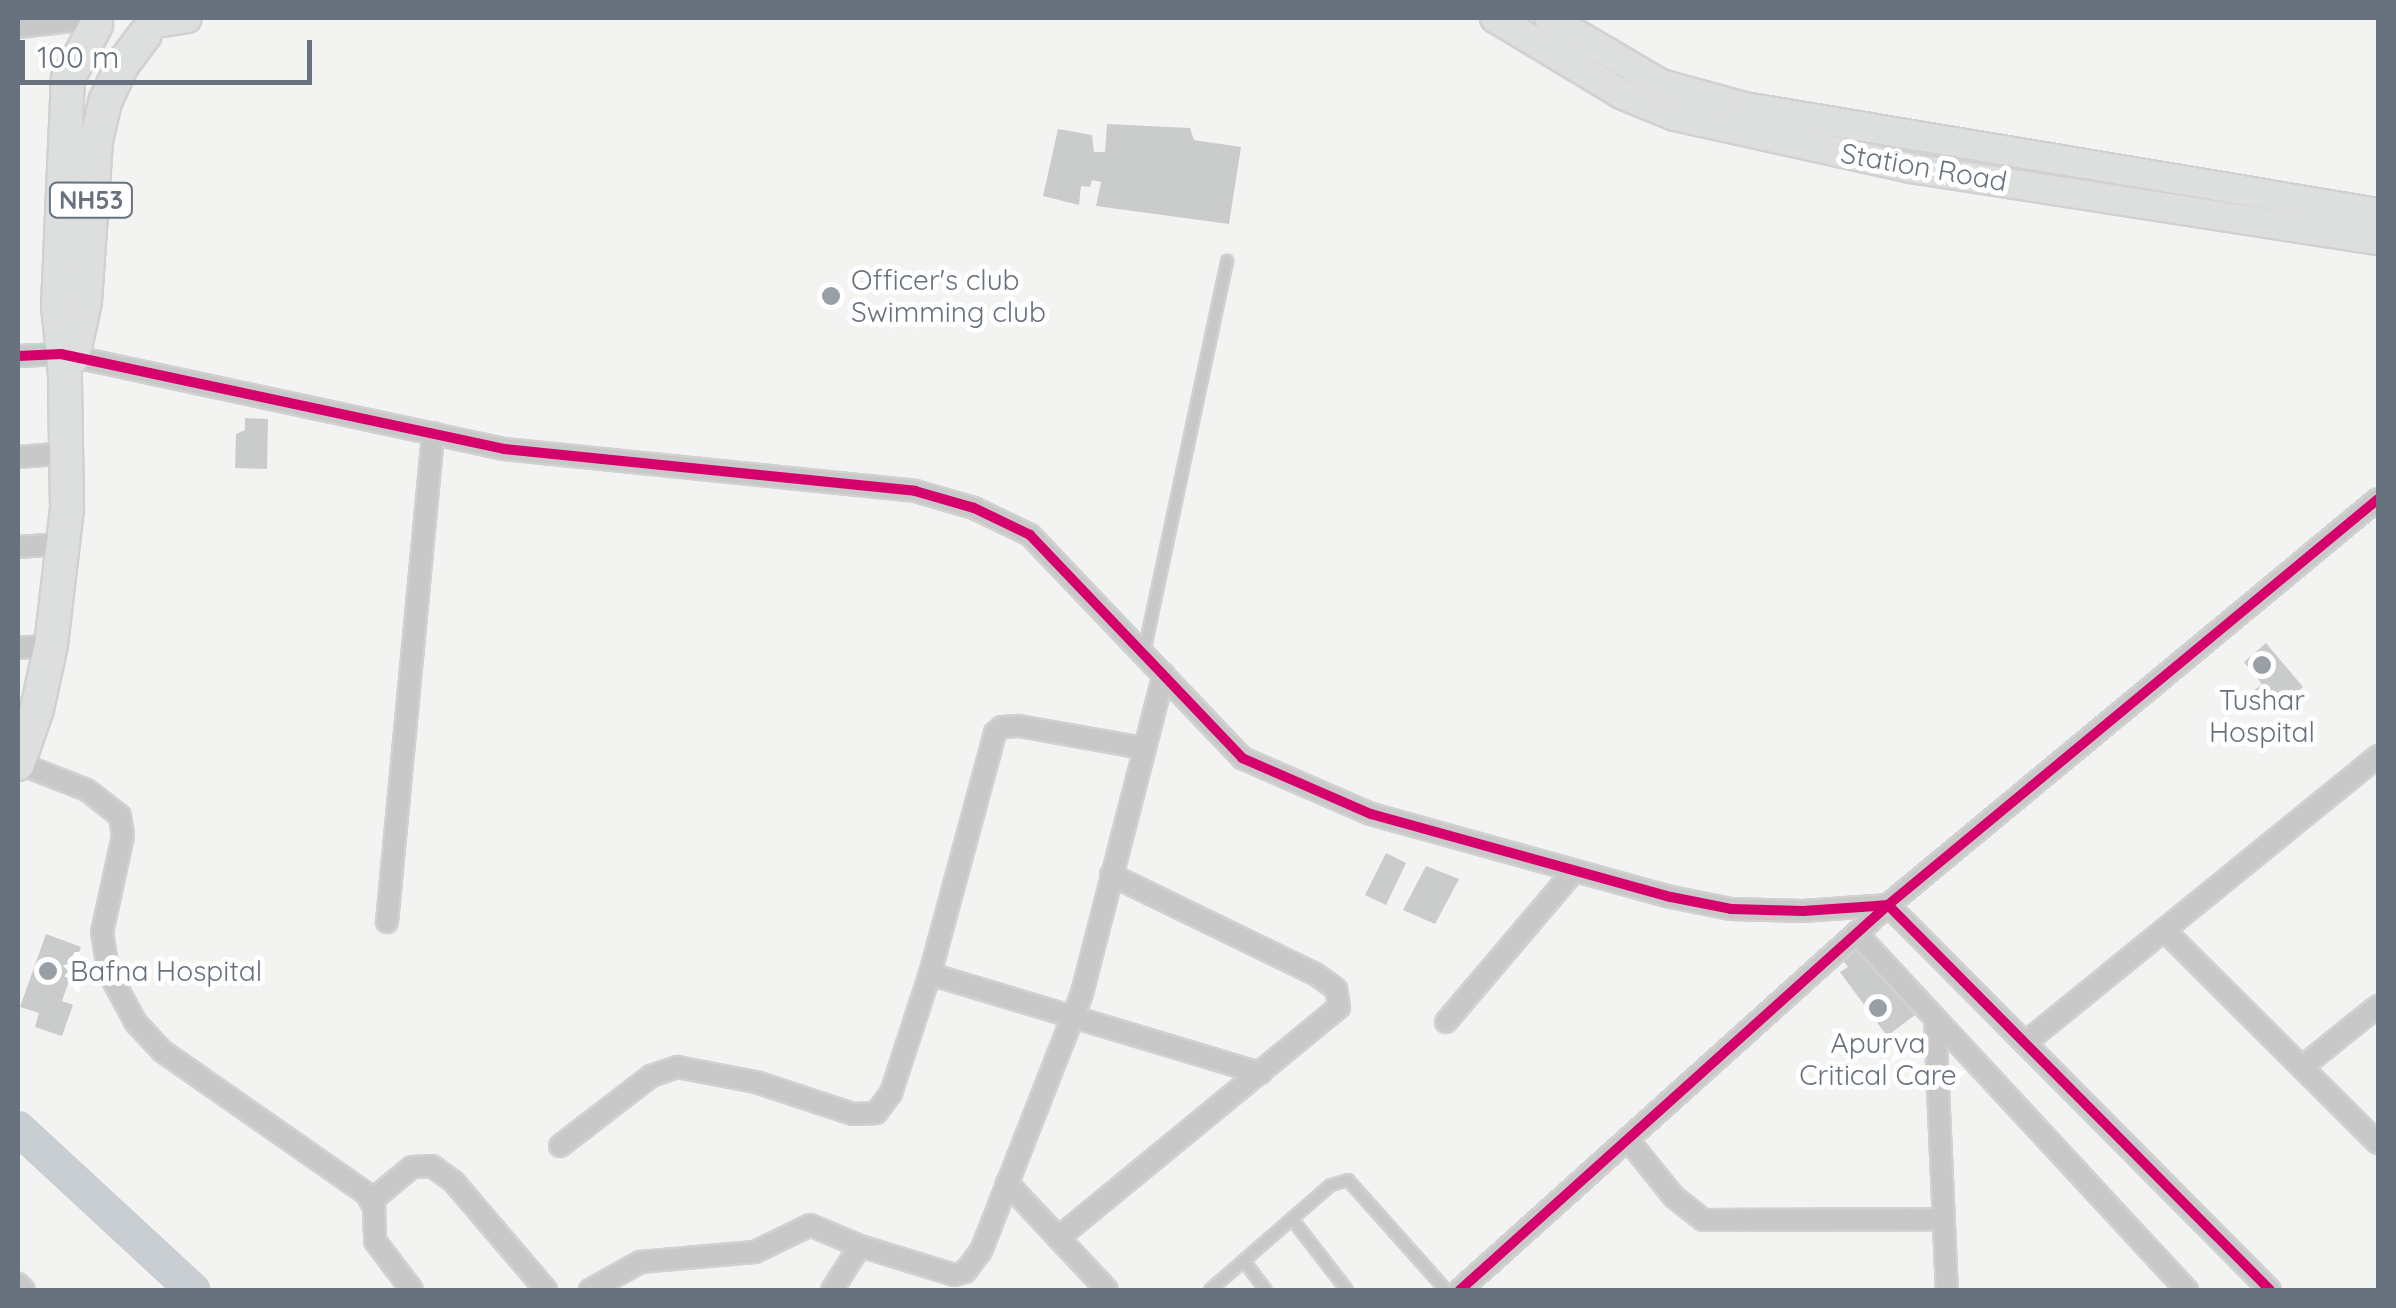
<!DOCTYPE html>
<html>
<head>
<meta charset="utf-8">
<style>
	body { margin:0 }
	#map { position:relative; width:2396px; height:1308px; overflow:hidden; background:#f3f3f2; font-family:Quicksand,sans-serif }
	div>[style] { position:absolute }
	.river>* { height:35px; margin:-17.5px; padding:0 17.5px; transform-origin:17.5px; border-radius:17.5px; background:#c8ced1 }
	.building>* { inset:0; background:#cacbcb }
	.roads { filter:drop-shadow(2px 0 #d0d1d1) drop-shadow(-2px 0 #d0d1d1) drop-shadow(0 2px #d0d1d1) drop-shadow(0 -2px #d0d1d1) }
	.service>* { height:10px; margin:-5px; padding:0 5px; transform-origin:5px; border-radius:5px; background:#c8c8c9 }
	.minor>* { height:20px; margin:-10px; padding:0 10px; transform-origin:10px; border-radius:10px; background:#c8c8c9 }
	.tertiary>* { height:25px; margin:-12.5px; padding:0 12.5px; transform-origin:12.5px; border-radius:12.5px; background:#c8c8c9 }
	.secondary>* { height:28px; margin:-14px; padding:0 14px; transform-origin:14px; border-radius:14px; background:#dddede }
	.primary>* { height:32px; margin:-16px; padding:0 16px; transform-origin:16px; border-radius:16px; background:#dddede }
	.cycleway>* { height:10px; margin:-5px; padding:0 5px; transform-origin:5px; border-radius:5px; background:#d6006c }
	.dots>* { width:28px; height:28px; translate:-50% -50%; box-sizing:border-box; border:5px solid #fff; border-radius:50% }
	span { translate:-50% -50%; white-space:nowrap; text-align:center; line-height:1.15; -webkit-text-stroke:10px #fff; paint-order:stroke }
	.shield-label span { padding:2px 8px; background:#fff; border:2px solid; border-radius:8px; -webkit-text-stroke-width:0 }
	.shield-label { font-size:25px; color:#67727e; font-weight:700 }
	.street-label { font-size:28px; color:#67727e }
	.poi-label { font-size:28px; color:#67727e }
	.left { translate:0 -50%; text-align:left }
	.frame { position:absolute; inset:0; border:20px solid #67727e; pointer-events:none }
	.scale { position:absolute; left:20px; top:40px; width:292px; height:45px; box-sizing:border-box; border:5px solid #67727e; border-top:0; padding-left:12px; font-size:30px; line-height:35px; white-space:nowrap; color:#67727e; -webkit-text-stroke:8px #fff; paint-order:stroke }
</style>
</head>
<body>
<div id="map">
	<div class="river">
		<i style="left:18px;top:1128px;width:238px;rotate:42.8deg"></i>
	</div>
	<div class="building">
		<i style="clip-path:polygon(1107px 124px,1190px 128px,1194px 140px,1241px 147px,1229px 224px,1096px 206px,1101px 182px,1092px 180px,1090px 187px,1081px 186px,1079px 205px,1043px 196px,1058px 129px,1092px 135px,1094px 152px,1105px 152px)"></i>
		<i style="clip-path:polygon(245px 418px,268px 419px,267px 469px,235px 468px,236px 434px,245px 430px)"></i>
		<i style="clip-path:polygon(2266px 643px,2303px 687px,2272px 713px,2253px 691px,2262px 684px,2244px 662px)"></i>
		<i style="clip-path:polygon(1386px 853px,1406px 863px,1386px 905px,1365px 895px)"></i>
		<i style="clip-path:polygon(1426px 866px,1459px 879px,1435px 924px,1403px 910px)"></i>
		<i style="clip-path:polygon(46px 934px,81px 947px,62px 1001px,73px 1005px,62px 1036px,35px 1027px,39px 1013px,20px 1007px)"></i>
		<i style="clip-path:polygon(1864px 944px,1915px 1015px,1887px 1036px,1840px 972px,1848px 967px,1842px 959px)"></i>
	</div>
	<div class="roads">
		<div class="service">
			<i style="left:1144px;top:652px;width:400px;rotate:-78deg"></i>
			<i style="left:1292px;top:1219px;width:90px;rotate:52.2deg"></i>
			<i style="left:1244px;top:1261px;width:36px;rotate:53deg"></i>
			<i style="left:1210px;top:1290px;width:160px;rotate:-41deg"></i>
			<i style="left:1331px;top:1185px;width:18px;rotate:-16deg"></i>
			<i style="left:1348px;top:1180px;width:147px;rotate:48.3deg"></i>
		</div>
		<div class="minor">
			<i style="left:18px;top:356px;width:43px;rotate:-2.7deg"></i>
			<i style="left:61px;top:354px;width:453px;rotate:12.1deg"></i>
			<i style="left:504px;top:449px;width:413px;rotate:5.8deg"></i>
			<i style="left:915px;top:491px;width:61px;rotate:16.1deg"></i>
			<i style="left:974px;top:508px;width:62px;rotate:25.7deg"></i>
			<i style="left:1030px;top:535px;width:308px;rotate:46.4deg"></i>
			<i style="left:1242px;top:758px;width:141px;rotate:23.5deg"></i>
			<i style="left:1371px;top:814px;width:311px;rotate:15.5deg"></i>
			<i style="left:1671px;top:897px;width:61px;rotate:11.3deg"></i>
			<i style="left:1731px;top:909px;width:72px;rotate:1.6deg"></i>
			<i style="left:1803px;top:911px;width:85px;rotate:-4deg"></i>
			<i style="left:1888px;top:905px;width:542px;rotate:45.22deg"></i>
			<i style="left:18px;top:457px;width:50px;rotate:-4.6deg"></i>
			<i style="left:18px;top:547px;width:45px;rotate:-3.8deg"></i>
			<i style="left:18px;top:648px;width:33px;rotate:-5deg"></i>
			<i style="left:18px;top:763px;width:74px;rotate:21.4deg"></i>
			<i style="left:87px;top:790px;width:42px;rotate:38.2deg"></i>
			<i style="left:120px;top:816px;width:20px;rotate:81deg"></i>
			<i style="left:123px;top:836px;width:98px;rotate:102.3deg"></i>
			<i style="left:102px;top:932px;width:39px;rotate:81deg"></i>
			<i style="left:108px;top:971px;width:59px;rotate:61.7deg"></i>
			<i style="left:136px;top:1023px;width:38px;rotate:47deg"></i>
			<i style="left:162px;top:1051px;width:250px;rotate:34.9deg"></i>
			<i style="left:367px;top:1194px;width:16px;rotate:63deg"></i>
			<i style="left:374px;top:1208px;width:33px;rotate:88deg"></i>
			<i style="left:375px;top:1241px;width:61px;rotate:52.9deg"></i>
			<i style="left:387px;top:922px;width:491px;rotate:-84.6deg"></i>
			<i style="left:2164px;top:930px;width:302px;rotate:44.9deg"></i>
			<i style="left:1859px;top:936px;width:483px;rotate:47.2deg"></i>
			<i style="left:930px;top:974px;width:345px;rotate:16.7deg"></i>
			<i style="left:1935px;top:1018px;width:272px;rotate:87.5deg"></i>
			<i style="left:1446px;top:1022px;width:198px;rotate:-49.7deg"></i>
			<i style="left:2025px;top:1043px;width:455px;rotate:-39.1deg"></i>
			<i style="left:2302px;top:1067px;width:97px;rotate:-38.8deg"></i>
			<i style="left:1628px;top:1140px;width:73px;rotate:51.1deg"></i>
			<i style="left:1674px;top:1197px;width:37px;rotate:38deg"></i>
			<i style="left:1703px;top:1220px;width:239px;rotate:-0.2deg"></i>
			<i style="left:560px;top:1146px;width:115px;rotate:-37.6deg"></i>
			<i style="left:651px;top:1076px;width:28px;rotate:-19deg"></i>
			<i style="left:677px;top:1067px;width:80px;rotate:10.8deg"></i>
			<i style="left:756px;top:1082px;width:102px;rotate:18.3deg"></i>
			<i style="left:853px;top:1114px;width:23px;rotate:-2deg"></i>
			<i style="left:876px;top:1113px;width:25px;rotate:-53deg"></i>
			<i style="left:891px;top:1093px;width:125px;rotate:-71.9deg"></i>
			<i style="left:930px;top:974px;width:250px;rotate:-74.9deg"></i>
			<i style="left:995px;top:733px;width:9px;rotate:-41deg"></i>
			<i style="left:1002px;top:727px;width:17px;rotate:-3deg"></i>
			<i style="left:1019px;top:726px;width:125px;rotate:10.1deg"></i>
			<i style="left:1007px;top:1183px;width:146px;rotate:46.9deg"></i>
			<i style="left:371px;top:1201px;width:53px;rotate:-39.7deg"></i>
			<i style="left:412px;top:1167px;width:20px;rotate:-3deg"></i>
			<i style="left:432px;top:1166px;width:26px;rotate:36deg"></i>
			<i style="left:453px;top:1181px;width:143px;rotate:49.5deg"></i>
			<i style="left:1058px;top:1238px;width:364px;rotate:-39.4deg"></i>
			<i style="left:1339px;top:1007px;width:18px;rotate:-99deg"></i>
			<i style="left:1336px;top:989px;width:26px;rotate:-144deg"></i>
			<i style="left:1315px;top:974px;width:227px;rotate:-154.1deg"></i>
			<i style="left:18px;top:1284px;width:8px;rotate:45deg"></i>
			<i style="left:590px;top:1290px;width:57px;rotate:-29.2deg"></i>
			<i style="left:640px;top:1262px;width:115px;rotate:-5deg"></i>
			<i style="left:755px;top:1252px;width:61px;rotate:-26.1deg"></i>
			<i style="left:810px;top:1225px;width:54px;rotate:22.8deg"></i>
			<i style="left:832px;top:1290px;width:52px;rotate:-57.5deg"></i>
			<i style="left:860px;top:1246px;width:98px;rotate:17.1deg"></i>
			<i style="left:954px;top:1275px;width:11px;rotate:-15deg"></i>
			<i style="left:965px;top:1272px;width:26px;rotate:-53deg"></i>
			<i style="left:981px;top:1251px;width:277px;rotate:-68.6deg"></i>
			<i style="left:1082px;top:993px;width:329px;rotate:-75.6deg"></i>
			<i style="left:1460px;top:1290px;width:576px;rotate:-41.97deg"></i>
			<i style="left:1888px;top:905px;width:636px;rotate:-39.64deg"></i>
		</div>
		<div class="tertiary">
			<i style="left:18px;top:24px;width:52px;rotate:-6.6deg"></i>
		</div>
		<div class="secondary">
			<i style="left:1495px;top:18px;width:149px;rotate:31deg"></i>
			<i style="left:1623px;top:95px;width:56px;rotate:22deg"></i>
			<i style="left:1675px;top:116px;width:242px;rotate:12.4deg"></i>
			<i style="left:1911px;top:168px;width:473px;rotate:8.8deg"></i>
			<i style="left:1549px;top:18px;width:130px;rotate:30.5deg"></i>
			<i style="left:1661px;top:84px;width:87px;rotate:15.3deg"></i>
			<i style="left:1745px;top:107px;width:642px;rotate:9.51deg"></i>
			<i style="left:163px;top:22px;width:24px;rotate:-9deg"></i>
		</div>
		<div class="primary">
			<i style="left:73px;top:357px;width:56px;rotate:-77.7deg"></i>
			<i style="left:85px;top:302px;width:161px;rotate:-86.1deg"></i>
			<i style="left:96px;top:141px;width:40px;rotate:-77deg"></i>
			<i style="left:105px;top:102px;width:41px;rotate:-65.3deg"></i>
			<i style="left:122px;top:65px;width:38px;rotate:-53deg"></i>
			<i style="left:18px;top:764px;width:58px;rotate:-70.9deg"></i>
			<i style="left:37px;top:709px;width:66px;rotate:-77.7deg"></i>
			<i style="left:51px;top:645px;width:138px;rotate:-83.3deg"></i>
			<i style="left:67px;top:508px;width:133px;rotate:-90.9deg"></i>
			<i style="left:65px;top:375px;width:69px;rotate:-95.8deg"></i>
			<i style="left:58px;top:306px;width:227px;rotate:-87.5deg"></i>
			<i style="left:68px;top:79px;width:61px;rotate:-62.6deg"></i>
		</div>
	</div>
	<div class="cycleway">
		<i style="left:18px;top:356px;width:43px;rotate:-2.7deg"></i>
		<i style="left:61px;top:354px;width:453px;rotate:12.1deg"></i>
		<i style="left:504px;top:449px;width:413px;rotate:5.8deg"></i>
		<i style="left:915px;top:491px;width:61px;rotate:16.1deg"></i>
		<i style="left:974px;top:508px;width:62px;rotate:25.7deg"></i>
		<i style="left:1030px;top:535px;width:308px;rotate:46.4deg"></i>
		<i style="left:1242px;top:758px;width:141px;rotate:23.5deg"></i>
		<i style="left:1371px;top:814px;width:311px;rotate:15.5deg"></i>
		<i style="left:1671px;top:897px;width:61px;rotate:11.3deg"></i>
		<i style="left:1731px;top:909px;width:72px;rotate:1.6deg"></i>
		<i style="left:1803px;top:911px;width:85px;rotate:-4deg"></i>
		<i style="left:1888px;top:905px;width:542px;rotate:45.22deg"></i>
		<i style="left:1460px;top:1290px;width:576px;rotate:-41.97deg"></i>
		<i style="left:1888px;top:905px;width:636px;rotate:-39.64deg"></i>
	</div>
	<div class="dots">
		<i style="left:831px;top:296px;background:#989fa7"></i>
		<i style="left:2262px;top:665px;background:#989fa7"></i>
		<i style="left:48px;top:971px;background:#989fa7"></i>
		<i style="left:1878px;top:1008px;background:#989fa7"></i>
	</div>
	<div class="shield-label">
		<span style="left:91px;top:200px">NH53</span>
	</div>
	<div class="street-label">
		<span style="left:1924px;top:167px;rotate:10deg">Station Road</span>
	</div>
	<div class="poi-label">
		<span class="left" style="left:851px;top:296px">Officer's club<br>Swimming club</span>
		<span style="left:2262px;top:716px">Tushar<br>Hospital</span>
		<span class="left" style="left:70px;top:971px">Bafna Hospital</span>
		<span style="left:1878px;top:1059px">Apurva<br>Critical Care</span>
	</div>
	<div class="frame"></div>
	<div class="scale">100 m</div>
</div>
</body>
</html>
